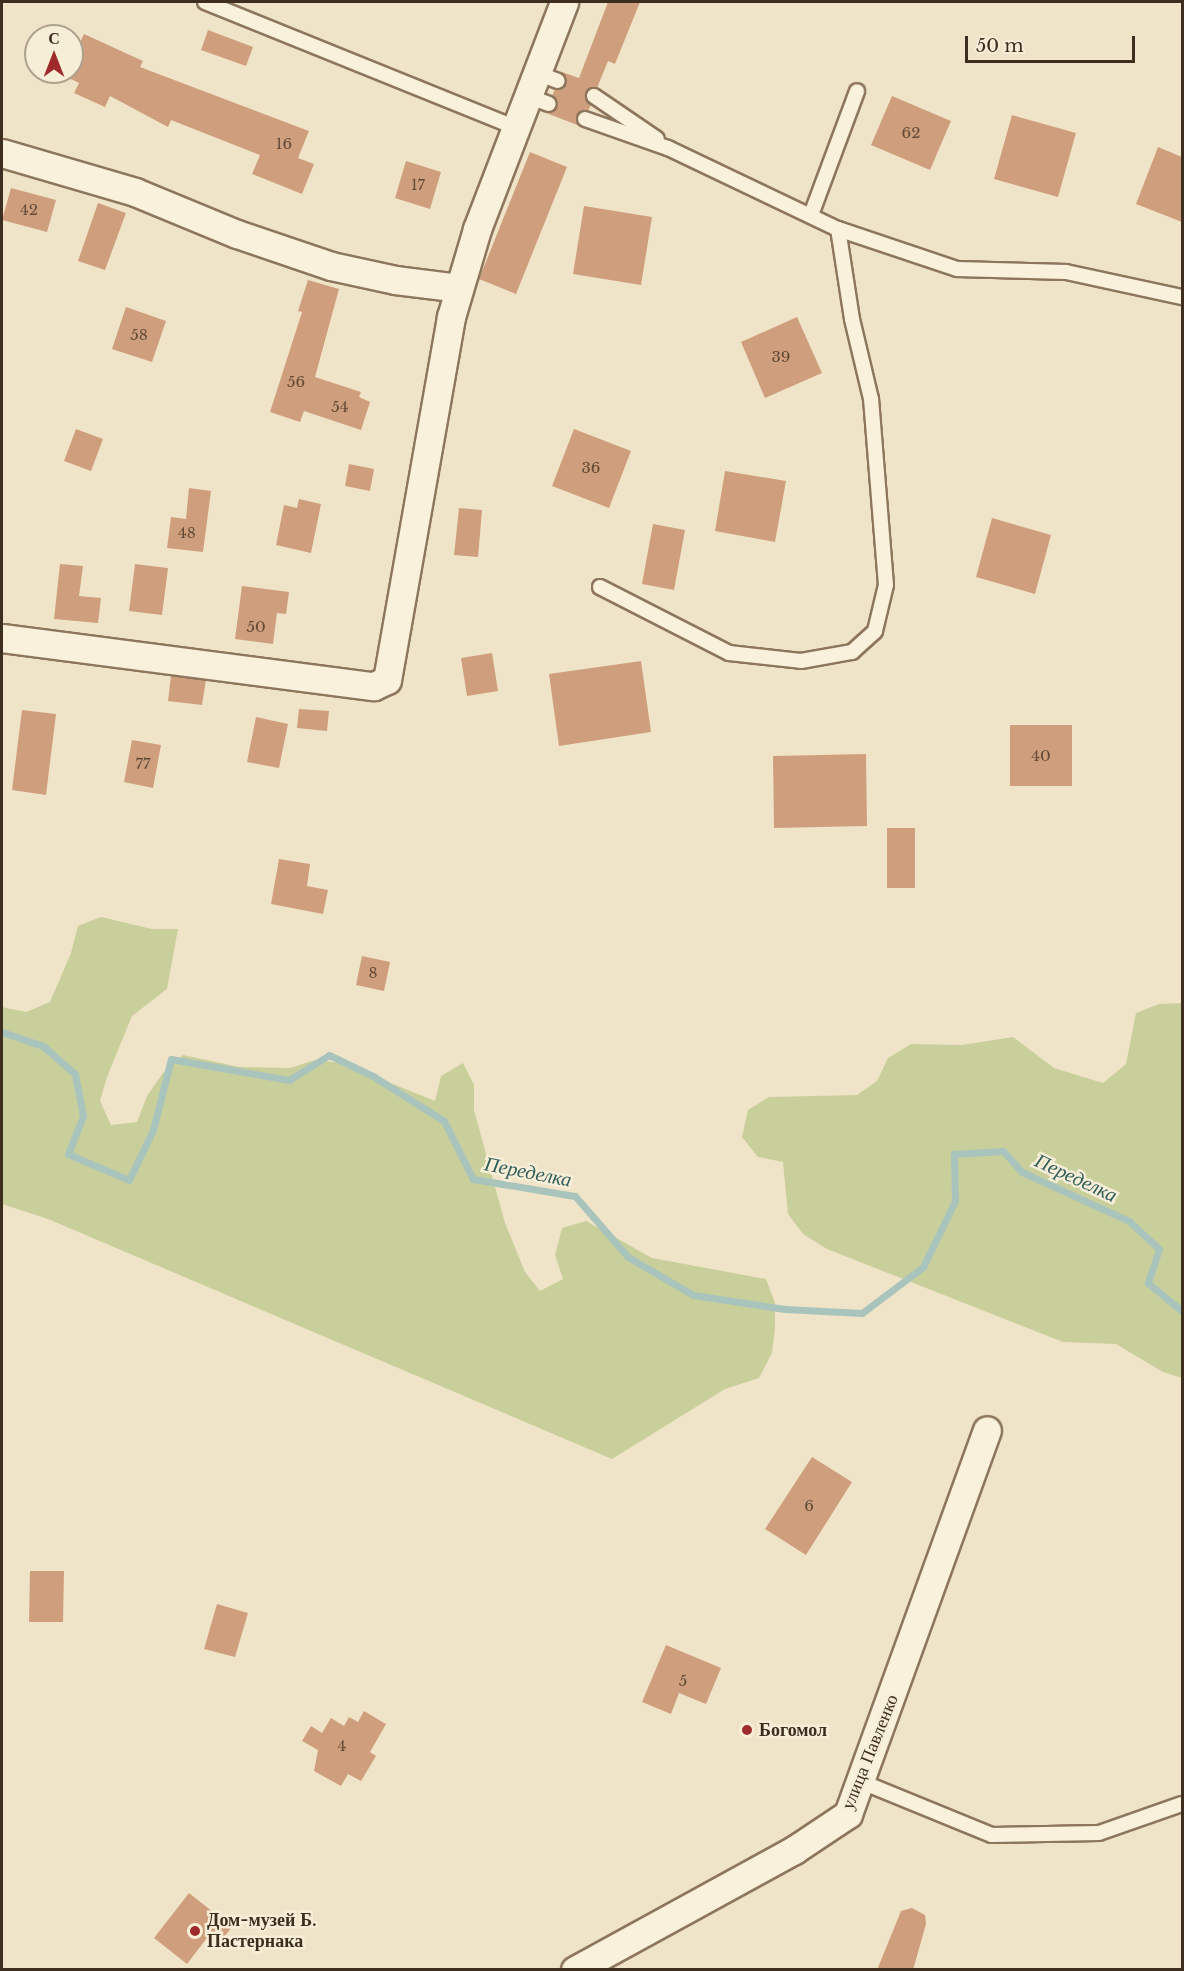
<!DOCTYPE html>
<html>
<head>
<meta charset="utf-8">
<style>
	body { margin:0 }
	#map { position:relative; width:1184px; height:1971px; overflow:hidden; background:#f0e4c8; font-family:"Libre Baskerville",serif }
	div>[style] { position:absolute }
	.green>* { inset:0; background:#c9cf9b }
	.stream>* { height:7px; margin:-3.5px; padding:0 3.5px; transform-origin:3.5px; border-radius:3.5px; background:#a9c4bc }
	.building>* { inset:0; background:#cf9f7d }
	.roads { filter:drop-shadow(2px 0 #8d765c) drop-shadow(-2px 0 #8d765c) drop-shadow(0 2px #8d765c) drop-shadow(0 -2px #8d765c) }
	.lane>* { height:14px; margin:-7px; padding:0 7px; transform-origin:7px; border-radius:7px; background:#faf1dc }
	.street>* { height:27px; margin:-13.5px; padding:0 13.5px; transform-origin:13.5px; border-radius:13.5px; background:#faf1dc }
	.dots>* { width:16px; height:16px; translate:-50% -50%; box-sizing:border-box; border:3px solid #f7eed8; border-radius:50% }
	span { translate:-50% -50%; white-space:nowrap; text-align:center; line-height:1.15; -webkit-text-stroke:5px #f7eed8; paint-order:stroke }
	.number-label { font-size:15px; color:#624a37 }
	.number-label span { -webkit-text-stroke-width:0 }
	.poi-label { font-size:18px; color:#3d2e20; font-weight:700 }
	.left { translate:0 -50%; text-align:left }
	.street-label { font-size:18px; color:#3d2e20 }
	.water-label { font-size:20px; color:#2f5d5a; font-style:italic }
	.frame { position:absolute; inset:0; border:3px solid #3d2e20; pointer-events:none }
	.north { position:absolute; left:24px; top:24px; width:60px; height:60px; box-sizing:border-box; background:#f7eed8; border:2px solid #ada18e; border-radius:50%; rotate:0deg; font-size:16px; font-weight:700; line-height:24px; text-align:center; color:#3d2e20 }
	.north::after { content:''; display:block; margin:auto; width:21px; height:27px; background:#9e2a2b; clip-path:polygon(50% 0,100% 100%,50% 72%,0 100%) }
	.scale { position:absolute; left:965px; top:36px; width:170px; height:27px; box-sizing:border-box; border:3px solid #3d2e20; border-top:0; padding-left:8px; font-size:18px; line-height:21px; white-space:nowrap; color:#3d2e20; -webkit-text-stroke:4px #f7eed8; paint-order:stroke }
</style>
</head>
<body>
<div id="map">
	<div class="green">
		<i style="clip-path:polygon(101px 917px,152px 929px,178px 929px,167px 989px,132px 1016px,107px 1077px,100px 1101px,111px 1125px,137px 1122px,147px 1096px,163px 1073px,183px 1055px,239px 1067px,290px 1068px,315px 1060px,341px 1063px,435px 1101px,441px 1076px,463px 1063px,474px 1085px,474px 1110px,505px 1223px,525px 1272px,540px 1291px,563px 1279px,555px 1255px,562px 1228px,586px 1221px,652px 1258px,766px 1279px,775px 1303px,775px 1328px,772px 1353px,759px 1378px,725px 1389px,612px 1459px,48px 1219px,2px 1204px,2px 1007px,26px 1012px,50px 1002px,71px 953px,78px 926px)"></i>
		<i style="clip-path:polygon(1182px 1003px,1182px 1378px,1163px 1372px,1116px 1344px,1063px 1342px,827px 1249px,803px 1234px,788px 1214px,783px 1162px,758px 1157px,742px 1137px,748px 1110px,769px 1097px,857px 1095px,877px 1081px,888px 1058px,911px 1044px,962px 1045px,1013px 1037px,1054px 1068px,1103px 1083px,1126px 1064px,1136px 1013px,1159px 1004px)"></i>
	</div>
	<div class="stream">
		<i style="left:2px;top:1032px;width:43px;rotate:18.9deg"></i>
		<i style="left:43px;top:1046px;width:43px;rotate:41.2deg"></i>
		<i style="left:75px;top:1074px;width:43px;rotate:79.2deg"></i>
		<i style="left:83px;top:1116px;width:41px;rotate:111.5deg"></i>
		<i style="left:68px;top:1154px;width:66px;rotate:23.1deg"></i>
		<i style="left:129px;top:1180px;width:55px;rotate:-64.4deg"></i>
		<i style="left:153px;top:1130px;width:73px;rotate:-75.8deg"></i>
		<i style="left:171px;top:1059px;width:120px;rotate:10.1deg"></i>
		<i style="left:289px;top:1080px;width:47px;rotate:-32deg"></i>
		<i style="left:329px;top:1055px;width:49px;rotate:25.5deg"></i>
		<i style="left:373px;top:1076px;width:84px;rotate:32.4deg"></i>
		<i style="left:444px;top:1121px;width:65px;rotate:63.4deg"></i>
		<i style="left:473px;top:1179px;width:103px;rotate:9.5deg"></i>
		<i style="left:575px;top:1196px;width:81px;rotate:49deg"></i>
		<i style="left:628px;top:1257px;width:75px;rotate:30.3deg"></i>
		<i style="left:693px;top:1295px;width:93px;rotate:8.7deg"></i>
		<i style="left:785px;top:1309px;width:77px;rotate:3deg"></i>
		<i style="left:862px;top:1313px;width:76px;rotate:-37deg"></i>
		<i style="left:923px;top:1267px;width:73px;rotate:-64.1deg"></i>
		<i style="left:955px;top:1201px;width:47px;rotate:-91.2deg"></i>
		<i style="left:954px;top:1154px;width:49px;rotate:-3.5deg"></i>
		<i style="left:1003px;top:1151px;width:28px;rotate:48deg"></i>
		<i style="left:1022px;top:1172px;width:118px;rotate:24.6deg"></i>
		<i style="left:1129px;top:1221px;width:41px;rotate:43deg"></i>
		<i style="left:1159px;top:1249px;width:36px;rotate:108deg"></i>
		<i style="left:1148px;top:1283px;width:44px;rotate:39.5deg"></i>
	</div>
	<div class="building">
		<i style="clip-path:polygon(608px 2px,640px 2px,615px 64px,608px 61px,597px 88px,586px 91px,586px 99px,591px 105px,588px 111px,577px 116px,580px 126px,546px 113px,557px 108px,552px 96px,555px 89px,566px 85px,562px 72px,579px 78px)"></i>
		<i style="clip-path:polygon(208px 30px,253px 47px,246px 66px,201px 50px)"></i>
		<i style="clip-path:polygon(84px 34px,143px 61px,140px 67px,309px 131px,298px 158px,314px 164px,302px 194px,252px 174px,260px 155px,171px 120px,168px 127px,110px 96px,105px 107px,74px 93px,79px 83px,65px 76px,72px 72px,72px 60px)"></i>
		<i style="clip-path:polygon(892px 96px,951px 121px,930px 170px,871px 145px)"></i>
		<i style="clip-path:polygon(1012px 115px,1076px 133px,1058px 197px,994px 179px)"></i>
		<i style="clip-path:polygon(1158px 147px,1182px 157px,1182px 222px,1136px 204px)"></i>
		<i style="clip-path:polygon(530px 152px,567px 167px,516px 294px,479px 279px)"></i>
		<i style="clip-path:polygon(406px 161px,441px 172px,430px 209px,395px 198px)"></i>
		<i style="clip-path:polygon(11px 188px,56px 200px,47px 232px,2px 220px)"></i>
		<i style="clip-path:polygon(98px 203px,126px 213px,105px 270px,78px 261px)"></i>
		<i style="clip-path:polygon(584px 206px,652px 217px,641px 285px,573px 274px)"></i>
		<i style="clip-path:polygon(308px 280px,339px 289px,315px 377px,361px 392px,359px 397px,370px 402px,361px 430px,304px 411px,300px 422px,270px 412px,302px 312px,298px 311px)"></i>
		<i style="clip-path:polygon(126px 307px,166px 321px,152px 362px,112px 349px)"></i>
		<i style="clip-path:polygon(797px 317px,822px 373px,765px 398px,741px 342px)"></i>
		<i style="clip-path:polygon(76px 429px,103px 439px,91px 471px,64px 461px)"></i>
		<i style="clip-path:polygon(574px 429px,631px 451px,609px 508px,552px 486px)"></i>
		<i style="clip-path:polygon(349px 464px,374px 469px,370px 491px,345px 486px)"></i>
		<i style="clip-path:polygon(725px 471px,786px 481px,775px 542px,715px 531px)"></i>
		<i style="clip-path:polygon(189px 488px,211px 491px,203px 552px,167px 548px,171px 517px,186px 519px)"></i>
		<i style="clip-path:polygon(299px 499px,321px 504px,311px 553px,276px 545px,284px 505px,297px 508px)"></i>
		<i style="clip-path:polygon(459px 508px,482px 510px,478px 557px,454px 555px)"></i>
		<i style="clip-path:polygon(992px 518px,1051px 535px,1035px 594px,976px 577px)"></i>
		<i style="clip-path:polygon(653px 524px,685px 530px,674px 590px,642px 584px)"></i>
		<i style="clip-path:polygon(60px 564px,83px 566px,79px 596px,101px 598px,98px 623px,54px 619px)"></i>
		<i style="clip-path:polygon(135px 564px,168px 568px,162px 615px,129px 611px)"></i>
		<i style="clip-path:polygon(242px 586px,289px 592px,286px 614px,277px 613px,273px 644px,235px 639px)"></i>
		<i style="clip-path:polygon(492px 653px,498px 691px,467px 696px,461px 658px)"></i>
		<i style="clip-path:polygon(641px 661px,651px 732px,559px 746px,549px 674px)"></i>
		<i style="clip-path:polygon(171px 676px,206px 680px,202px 705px,168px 701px)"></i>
		<i style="clip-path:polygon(299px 709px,329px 711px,327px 731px,297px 728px)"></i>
		<i style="clip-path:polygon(22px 710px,56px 714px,46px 795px,12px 790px)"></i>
		<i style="clip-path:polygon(256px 717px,288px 724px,279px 768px,247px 762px)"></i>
		<i style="clip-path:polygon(1010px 725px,1072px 725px,1072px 786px,1010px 786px)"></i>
		<i style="clip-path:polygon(132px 740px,161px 745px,153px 788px,124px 782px)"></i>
		<i style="clip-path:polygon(866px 754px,867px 826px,774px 828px,773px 756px)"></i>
		<i style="clip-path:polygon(887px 828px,915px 828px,915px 888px,887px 888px)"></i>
		<i style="clip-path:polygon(279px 859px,310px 864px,307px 886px,328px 890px,323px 914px,271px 904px)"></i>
		<i style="clip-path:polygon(362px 956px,390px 962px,384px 991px,356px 985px)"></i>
		<i style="clip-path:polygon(812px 1457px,852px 1482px,806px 1555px,765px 1529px)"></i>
		<i style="clip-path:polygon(30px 1571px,64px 1571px,63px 1622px,29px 1622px)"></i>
		<i style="clip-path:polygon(217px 1604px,248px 1613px,235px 1657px,204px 1649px)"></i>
		<i style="clip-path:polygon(666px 1645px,721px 1668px,706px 1704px,679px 1693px,671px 1714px,642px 1702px)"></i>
		<i style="clip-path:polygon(364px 1711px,386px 1724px,370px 1752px,376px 1756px,361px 1781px,348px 1774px,341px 1786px,314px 1771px,318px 1750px,302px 1741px,311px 1726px,322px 1733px,331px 1718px,344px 1726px,349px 1717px,358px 1722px)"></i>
		<i style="clip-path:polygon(189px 1893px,232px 1927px,220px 1942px,210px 1934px,187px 1964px,154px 1938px)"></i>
		<i style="clip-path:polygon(912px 1908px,925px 1915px,926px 1924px,913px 1970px,877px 1970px,901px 1911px)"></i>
	</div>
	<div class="roads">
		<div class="lane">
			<i style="left:205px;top:2px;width:336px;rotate:22deg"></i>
			<i style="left:537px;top:73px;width:22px;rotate:21deg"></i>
			<i style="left:528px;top:96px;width:22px;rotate:21deg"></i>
			<i style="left:594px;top:96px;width:76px;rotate:34.3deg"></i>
			<i style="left:585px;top:119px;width:88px;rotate:19.3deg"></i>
			<i style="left:668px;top:148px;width:188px;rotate:25.5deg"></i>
			<i style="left:838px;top:229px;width:126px;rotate:18.6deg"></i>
			<i style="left:957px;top:269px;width:109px;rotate:1.6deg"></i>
			<i style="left:1066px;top:272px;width:119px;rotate:12.2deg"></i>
			<i style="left:811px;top:215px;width:132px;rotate:-69.6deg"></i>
			<i style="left:600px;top:587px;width:145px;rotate:27.1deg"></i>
			<i style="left:729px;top:653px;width:72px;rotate:6.3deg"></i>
			<i style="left:801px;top:661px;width:52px;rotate:-10deg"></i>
			<i style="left:852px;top:652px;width:31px;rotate:-42deg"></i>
			<i style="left:875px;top:631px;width:47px;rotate:-76.6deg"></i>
			<i style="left:886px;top:585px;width:187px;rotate:-94.6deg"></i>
			<i style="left:871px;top:399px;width:82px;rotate:-103.4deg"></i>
			<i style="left:852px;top:319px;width:91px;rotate:-98.8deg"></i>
			<i style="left:862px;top:1782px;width:140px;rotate:22.2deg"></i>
			<i style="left:992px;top:1835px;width:107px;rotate:-1.1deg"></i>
			<i style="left:1099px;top:1833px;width:88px;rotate:-19.3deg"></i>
		</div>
		<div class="street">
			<i style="left:2px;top:153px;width:139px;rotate:16.3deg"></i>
			<i style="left:135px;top:192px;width:110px;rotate:22.4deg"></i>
			<i style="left:237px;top:234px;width:99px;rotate:18.8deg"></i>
			<i style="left:331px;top:266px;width:66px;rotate:12.3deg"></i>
			<i style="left:395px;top:280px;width:64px;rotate:7.1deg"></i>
			<i style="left:2px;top:638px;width:375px;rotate:7.4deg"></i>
			<i style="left:374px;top:686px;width:14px;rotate:-25deg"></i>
			<i style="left:387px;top:680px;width:369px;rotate:-80deg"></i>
			<i style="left:451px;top:317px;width:92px;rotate:-73.5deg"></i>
			<i style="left:477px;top:229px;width:243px;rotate:-69deg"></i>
			<i style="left:575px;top:1970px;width:250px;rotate:-28.7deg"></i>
			<i style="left:794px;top:1850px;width:65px;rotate:-33.7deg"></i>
			<i style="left:848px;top:1814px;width:408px;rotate:-70.1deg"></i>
		</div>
	</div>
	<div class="dots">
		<i style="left:747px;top:1730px;background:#9e2a2b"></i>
		<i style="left:195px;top:1931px;background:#9e2a2b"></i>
	</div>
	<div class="number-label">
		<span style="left:911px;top:133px">62</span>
		<span style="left:284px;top:144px">16</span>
		<span style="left:418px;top:185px">17</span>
		<span style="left:29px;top:210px">42</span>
		<span style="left:139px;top:335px">58</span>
		<span style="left:781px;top:357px">39</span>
		<span style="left:296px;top:382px">56</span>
		<span style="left:340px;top:407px">54</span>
		<span style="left:591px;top:468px">36</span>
		<span style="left:187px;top:533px">48</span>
		<span style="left:256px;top:627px">50</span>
		<span style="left:1041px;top:756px">40</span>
		<span style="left:143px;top:764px">77</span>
		<span style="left:373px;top:973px">8</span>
		<span style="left:809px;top:1506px">6</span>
		<span style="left:683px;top:1681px">5</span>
		<span style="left:342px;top:1746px">4</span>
	</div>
	<div class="poi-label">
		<span class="left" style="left:759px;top:1730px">Богомол</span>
		<span class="left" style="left:207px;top:1931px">Дом-музей Б.<br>Пастернака</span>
	</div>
	<div class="street-label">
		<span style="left:870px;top:1752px;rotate:-68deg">улица Павленко</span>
	</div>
	<div class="water-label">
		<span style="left:528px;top:1172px;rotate:11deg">Переделка</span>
		<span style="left:1076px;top:1178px;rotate:25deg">Переделка</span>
	</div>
	<div class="frame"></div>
	<div class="north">С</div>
	<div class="scale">50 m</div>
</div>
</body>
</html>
